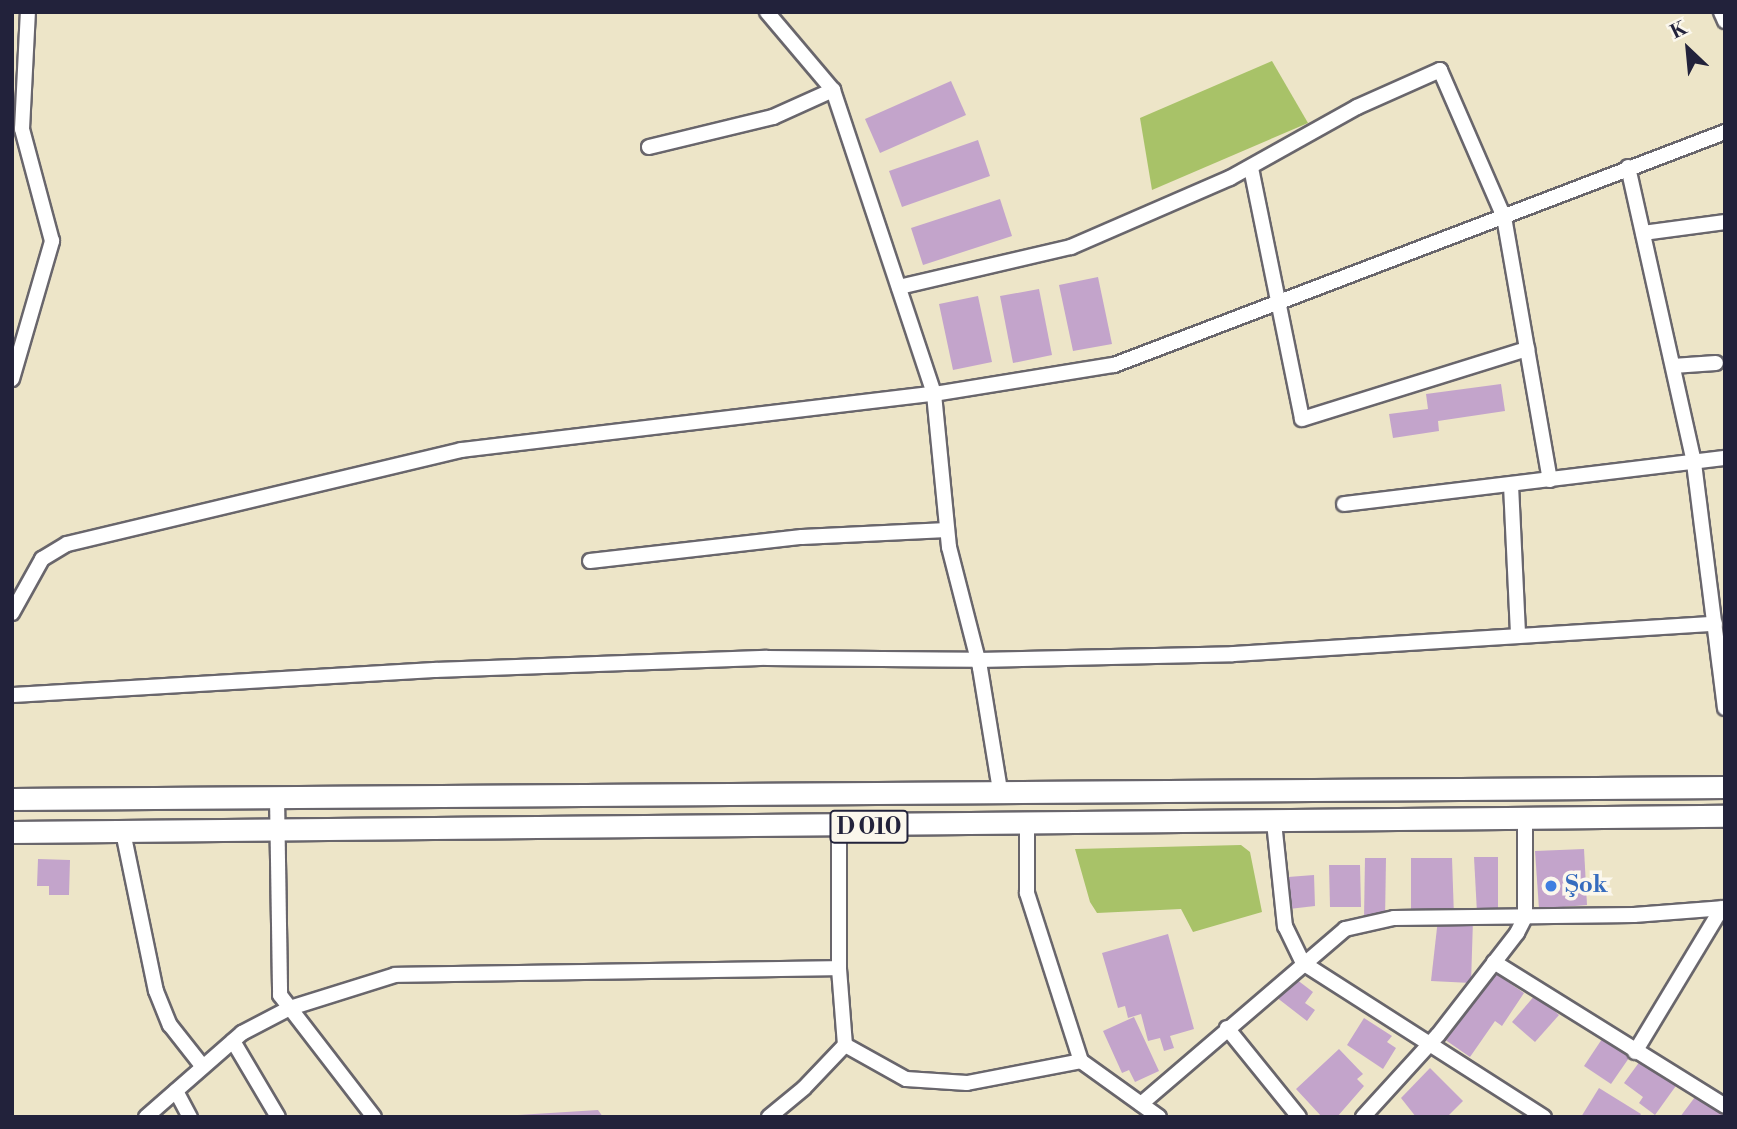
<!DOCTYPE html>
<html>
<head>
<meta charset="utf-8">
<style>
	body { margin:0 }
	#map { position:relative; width:1737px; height:1129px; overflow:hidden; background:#ede5c8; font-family:"Libre Bodoni",serif }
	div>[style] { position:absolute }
	.green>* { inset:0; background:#a8c268 }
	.building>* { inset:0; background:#c3a4cb }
	.roads { filter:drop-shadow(2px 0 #69666c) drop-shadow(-2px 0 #69666c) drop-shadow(0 2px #69666c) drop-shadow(0 -2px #69666c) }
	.minor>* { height:14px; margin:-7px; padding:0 7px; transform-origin:7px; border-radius:7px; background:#fff }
	.highway>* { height:21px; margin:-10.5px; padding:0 10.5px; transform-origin:10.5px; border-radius:10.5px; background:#fff }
	.dots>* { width:19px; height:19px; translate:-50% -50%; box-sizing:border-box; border:4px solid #fbf7ec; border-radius:50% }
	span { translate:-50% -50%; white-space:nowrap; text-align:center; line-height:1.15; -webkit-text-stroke:7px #fbf7ec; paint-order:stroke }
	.shield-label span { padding:2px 5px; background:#fbf7ec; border:2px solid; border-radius:5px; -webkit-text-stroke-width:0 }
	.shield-label { font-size:23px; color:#22223b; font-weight:700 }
	.shop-label { font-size:24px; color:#366cbe; font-weight:700 }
	.left { translate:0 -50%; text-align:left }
	.frame { position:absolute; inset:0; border:14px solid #22223b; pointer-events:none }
	.north { position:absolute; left:1653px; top:14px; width:70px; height:70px; -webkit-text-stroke:5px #fbf7ec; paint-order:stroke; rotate:334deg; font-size:19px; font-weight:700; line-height:28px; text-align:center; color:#22223b }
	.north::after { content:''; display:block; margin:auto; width:24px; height:32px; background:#22223b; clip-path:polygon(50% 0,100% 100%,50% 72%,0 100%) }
</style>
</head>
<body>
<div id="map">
	<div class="green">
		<i style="clip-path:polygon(1272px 61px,1308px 123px,1152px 190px,1140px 118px)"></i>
		<i style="clip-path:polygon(1241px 845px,1250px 852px,1262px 912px,1193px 932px,1181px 909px,1097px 913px,1090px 902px,1075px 849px)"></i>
	</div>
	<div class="building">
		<i style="clip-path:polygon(951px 81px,966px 115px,880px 153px,865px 119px)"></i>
		<i style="clip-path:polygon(978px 140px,990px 176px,902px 207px,889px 171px)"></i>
		<i style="clip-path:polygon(1000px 199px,1012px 236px,923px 265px,911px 228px)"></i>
		<i style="clip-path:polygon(1098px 277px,1112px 344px,1073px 351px,1059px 285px)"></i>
		<i style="clip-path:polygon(1039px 289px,1052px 355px,1013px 363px,1000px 296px)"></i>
		<i style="clip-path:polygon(978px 296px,992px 362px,953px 370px,939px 304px)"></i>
		<i style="clip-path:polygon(1501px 384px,1505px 411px,1438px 421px,1439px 431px,1393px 438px,1389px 414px,1428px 409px,1426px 394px)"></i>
		<i style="clip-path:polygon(1584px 849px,1587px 905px,1539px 909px,1535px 851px)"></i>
		<i style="clip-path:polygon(1474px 857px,1498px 857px,1498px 912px,1477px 913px)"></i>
		<i style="clip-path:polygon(1365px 858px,1386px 858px,1385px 920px,1364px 919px)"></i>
		<i style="clip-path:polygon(1411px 858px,1452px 858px,1454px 917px,1411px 918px)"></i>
		<i style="clip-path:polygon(38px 859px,70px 860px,69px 895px,49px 895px,49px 886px,37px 886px)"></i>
		<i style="clip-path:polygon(1329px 865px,1360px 865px,1361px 907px,1330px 907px)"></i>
		<i style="clip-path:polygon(1314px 875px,1315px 906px,1289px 909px,1288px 877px)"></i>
		<i style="clip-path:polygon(1438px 919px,1473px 920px,1471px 983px,1431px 981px)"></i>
		<i style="clip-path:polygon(1168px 934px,1194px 1029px,1170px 1036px,1174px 1048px,1164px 1051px,1160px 1038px,1148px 1041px,1141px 1014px,1128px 1018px,1125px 1006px,1118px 1008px,1102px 953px)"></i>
		<i style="clip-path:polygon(1492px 971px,1524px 993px,1502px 1026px,1495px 1021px,1470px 1057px,1444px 1039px)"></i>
		<i style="clip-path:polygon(1292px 976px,1313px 992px,1305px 1003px,1315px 1010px,1307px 1021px,1276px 997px)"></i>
		<i style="clip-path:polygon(1536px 994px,1559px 1015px,1535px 1042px,1512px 1022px)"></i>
		<i style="clip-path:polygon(1134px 1017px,1159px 1071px,1135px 1082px,1129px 1070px,1122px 1073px,1103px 1031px)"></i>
		<i style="clip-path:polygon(1364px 1018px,1392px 1036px,1387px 1042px,1396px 1048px,1383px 1069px,1347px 1045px)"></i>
		<i style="clip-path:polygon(1604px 1036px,1631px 1055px,1611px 1084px,1584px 1066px)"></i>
		<i style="clip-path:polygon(1339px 1049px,1363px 1074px,1357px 1079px,1364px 1086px,1337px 1117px,1322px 1117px,1296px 1089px)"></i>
		<i style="clip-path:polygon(1643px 1057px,1678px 1083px,1655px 1115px,1639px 1103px,1643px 1097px,1624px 1083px)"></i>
		<i style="clip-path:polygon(1430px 1068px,1463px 1101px,1447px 1117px,1416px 1117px,1401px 1098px)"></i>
		<i style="clip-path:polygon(1599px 1088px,1641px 1114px,1639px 1117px,1581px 1117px)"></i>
		<i style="clip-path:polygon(1698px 1093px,1725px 1112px,1722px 1117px,1680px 1117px)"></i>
		<i style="clip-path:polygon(598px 1110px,603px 1117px,518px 1117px,518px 1115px)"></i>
	</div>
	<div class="roads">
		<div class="minor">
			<i style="left:767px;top:12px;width:102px;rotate:49.8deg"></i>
			<i style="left:833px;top:90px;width:320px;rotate:71.6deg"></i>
			<i style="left:934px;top:394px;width:154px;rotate:84.4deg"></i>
			<i style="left:949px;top:547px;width:125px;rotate:75.6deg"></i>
			<i style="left:980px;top:668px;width:124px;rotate:80.7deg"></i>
			<i style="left:1721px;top:12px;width:10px;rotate:66deg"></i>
			<i style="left:649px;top:147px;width:128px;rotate:-13.6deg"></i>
			<i style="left:773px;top:117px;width:66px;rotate:-24.2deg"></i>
			<i style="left:1628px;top:167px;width:303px;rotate:77.4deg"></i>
			<i style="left:1694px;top:463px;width:247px;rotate:82.8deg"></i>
			<i style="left:1251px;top:168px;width:256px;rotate:78.5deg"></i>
			<i style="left:1302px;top:419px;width:236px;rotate:-17.3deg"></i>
			<i style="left:1643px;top:233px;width:83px;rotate:-7.6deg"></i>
			<i style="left:899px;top:287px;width:177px;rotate:-13.1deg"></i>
			<i style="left:1071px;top:247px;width:173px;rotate:-23.5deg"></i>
			<i style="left:1230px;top:178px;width:145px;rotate:-29.2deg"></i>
			<i style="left:1357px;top:107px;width:91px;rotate:-24deg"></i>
			<i style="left:1440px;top:70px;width:160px;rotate:66.5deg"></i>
			<i style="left:1504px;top:217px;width:267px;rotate:80.1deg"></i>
			<i style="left:1673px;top:366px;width:43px;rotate:-4deg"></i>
			<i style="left:12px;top:379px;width:144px;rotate:-73.8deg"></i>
			<i style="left:52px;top:241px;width:116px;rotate:-105deg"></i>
			<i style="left:22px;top:129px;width:117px;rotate:-87.1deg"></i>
			<i style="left:1511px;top:485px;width:151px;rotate:87.3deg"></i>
			<i style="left:1344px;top:504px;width:384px;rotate:-6.9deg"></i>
			<i style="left:590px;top:561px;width:213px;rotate:-6.5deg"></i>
			<i style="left:802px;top:537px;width:145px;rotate:-2.8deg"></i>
			<i style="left:12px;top:613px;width:62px;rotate:-60.9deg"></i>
			<i style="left:42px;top:559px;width:29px;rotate:-31deg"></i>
			<i style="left:67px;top:544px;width:405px;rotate:-13.4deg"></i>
			<i style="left:461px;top:450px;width:476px;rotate:-6.8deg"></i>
			<i style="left:934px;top:394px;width:182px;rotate:-9.2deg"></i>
			<i style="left:1114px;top:365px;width:654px;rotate:-20.87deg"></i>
			<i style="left:12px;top:695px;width:424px;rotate:-3.4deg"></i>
			<i style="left:435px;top:670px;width:332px;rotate:-2.1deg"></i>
			<i style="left:767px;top:658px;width:211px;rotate:0.5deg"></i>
			<i style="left:978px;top:660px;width:255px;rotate:-1.3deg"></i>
			<i style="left:1233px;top:654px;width:483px;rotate:-3.6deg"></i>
			<i style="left:277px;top:797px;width:198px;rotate:89.1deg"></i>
			<i style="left:280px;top:995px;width:154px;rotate:52.4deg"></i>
			<i style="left:1274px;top:822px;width:105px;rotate:84deg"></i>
			<i style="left:1285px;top:926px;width:41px;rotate:64.1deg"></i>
			<i style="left:1303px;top:963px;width:286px;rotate:32.6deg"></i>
			<i style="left:1027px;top:825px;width:68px;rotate:90deg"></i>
			<i style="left:1027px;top:893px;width:176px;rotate:72.2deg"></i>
			<i style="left:123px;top:832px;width:162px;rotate:78.3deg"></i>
			<i style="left:156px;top:991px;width:37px;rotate:68deg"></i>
			<i style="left:170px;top:1025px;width:53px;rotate:51.8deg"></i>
			<i style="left:1494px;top:962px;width:272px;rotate:31.9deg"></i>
			<i style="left:1227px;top:1028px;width:114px;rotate:51deg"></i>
			<i style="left:233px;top:1041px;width:88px;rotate:59.4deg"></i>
			<i style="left:845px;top:1045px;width:70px;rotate:29.1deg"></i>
			<i style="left:906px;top:1079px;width:61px;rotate:3.8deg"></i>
			<i style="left:967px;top:1083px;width:116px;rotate:-10.9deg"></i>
			<i style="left:1081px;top:1061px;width:96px;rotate:35.7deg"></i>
			<i style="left:1635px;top:1052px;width:168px;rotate:-58.9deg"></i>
			<i style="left:176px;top:1091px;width:30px;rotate:62deg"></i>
			<i style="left:1141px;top:1104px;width:269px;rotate:-40.6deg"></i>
			<i style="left:1345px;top:929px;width:50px;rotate:-12.7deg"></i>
			<i style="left:1394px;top:918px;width:240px;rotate:-0.7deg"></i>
			<i style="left:1634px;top:915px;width:91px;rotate:-4.4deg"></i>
			<i style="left:146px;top:1117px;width:128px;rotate:-41.2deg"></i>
			<i style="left:242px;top:1033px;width:54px;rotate:-27.5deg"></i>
			<i style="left:290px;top:1008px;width:110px;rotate:-17.4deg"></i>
			<i style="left:395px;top:975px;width:444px;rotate:-0.9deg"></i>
			<i style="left:769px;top:1117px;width:45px;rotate:-39.6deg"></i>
			<i style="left:804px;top:1088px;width:59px;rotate:-46.4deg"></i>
			<i style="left:845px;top:1045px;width:77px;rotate:-94.5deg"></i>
			<i style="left:839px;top:968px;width:141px;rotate:-90deg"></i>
			<i style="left:1363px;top:1117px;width:111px;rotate:-47.6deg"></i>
			<i style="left:1438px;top:1035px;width:129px;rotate:-52.2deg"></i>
			<i style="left:1517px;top:933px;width:18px;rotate:-63deg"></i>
			<i style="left:1525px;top:917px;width:98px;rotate:-90deg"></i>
		</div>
		<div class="highway">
			<i style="left:12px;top:799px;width:1713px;rotate:-0.4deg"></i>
			<i style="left:12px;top:832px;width:1713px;rotate:-0.54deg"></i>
		</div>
	</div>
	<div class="dots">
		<i style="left:1551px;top:886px;background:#3f7fe0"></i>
	</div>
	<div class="shield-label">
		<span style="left:869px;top:827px">D 010</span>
	</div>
	<div class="shop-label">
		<span class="left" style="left:1565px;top:886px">Şok</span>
	</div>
	<div class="frame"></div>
	<div class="north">K</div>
</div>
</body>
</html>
